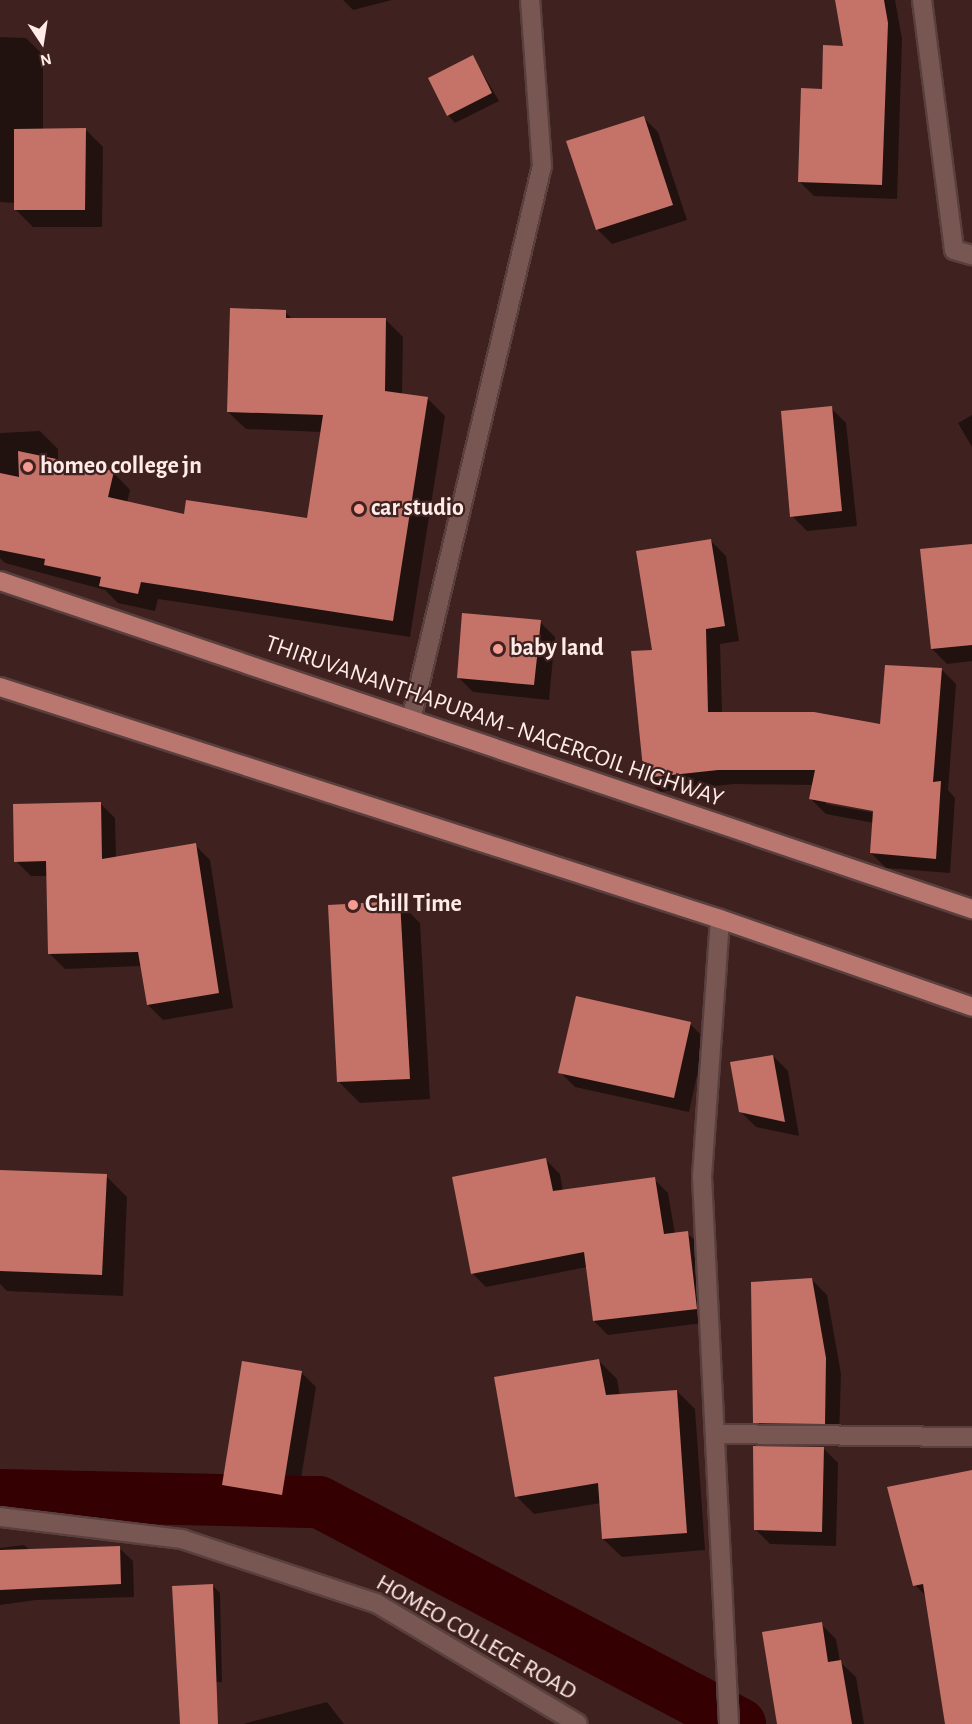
<!DOCTYPE html>
<html>
<head>
<meta charset="utf-8">
<style>
	body { margin:0 }
	#map { position:relative; width:972px; height:1724px; overflow:hidden; background:#3f221f; font-family:"Alegreya Sans",sans-serif }
	div>[style] { position:absolute }
	.shadow>* { inset:0; background:#0007 }
	.canal>* { height:52px; margin:-26px; padding:0 26px; transform-origin:26px; border-radius:26px; background:#350001 }
	.building>* { inset:0; background:#c57269 }
	.roads { filter:drop-shadow(2px 0 #59403e) drop-shadow(-2px 0 #59403e) drop-shadow(0 2px #59403e) drop-shadow(0 -2px #59403e) }
	.minor>* { height:18px; margin:-9px; padding:0 9px; transform-origin:9px; border-radius:9px; background:#785753 }
	.major>* { height:18px; margin:-9px; padding:0 9px; transform-origin:9px; border-radius:9px; background:#b97770 }
	.dots>* { width:16px; height:16px; translate:-50% -50%; box-sizing:border-box; border:3px solid #3f221f; border-radius:50% }
	span { translate:-50% -50%; white-space:nowrap; text-align:center; line-height:1.15; -webkit-text-stroke:4.5px #3f221f; paint-order:stroke }
	.poi-label { font-size:24px; color:#ffebe8; font-weight:700 }
	.left { translate:0 -50%; text-align:left }
	.street-label { font-size:24px; color:#ffebe8 }
	.north { position:absolute; left:12px; top:12px; width:60px; height:60px; -webkit-text-stroke:4px #3f221f; paint-order:stroke; rotate:168deg; font-size:16px; font-weight:700; line-height:24px; text-align:center; color:#ffebe8 }
	.north::after { content:''; display:block; margin:auto; width:21px; height:27px; background:#ffebe8; clip-path:polygon(50% 0,100% 100%,50% 72%,0 100%) }
</style>
</head>
<body>
<div id="map">
	<div class="shadow">
		<i style="clip-path:polygon(343px 0,392px 0,353px 10px)"></i>
		<i style="clip-path:polygon(837px 0,895px 0,902px 39px,897px 199px,814px 196px,799px 181px,823px 90px,845px 47px)"></i>
		<i style="clip-path:polygon(0 37px,26px 38px,43px 55px,43px 130px,86px 130px,103px 147px,102px 227px,33px 227px,15px 209px,15px 203px,0 202px)"></i>
		<i style="clip-path:polygon(473px 57px,499px 101px,455px 123px,448px 115px)"></i>
		<i style="clip-path:polygon(643px 117px,658px 132px,687px 220px,612px 244px,597px 229px)"></i>
		<i style="clip-path:polygon(285px 312px,294px 320px,386px 320px,403px 337px,402px 395px,428px 399px,445px 416px,410px 637px,158px 599px,155px 611px,118px 603px,105px 590px,5px 563px,0 558px,0 433px,40px 431px,58px 449px,58px 461px,113px 472px,130px 490px,127px 503px,185px 516px,308px 520px,322px 432px,246px 429px,228px 412px)"></i>
		<i style="clip-path:polygon(831px 408px,846px 423px,857px 526px,807px 531px,792px 516px)"></i>
		<i style="clip-path:polygon(972px 415px,972px 447px,958px 423px)"></i>
		<i style="clip-path:polygon(evenodd,711px 541px,726px 556px,739px 641px,720px 644px,722px 713px,882px 726px,941px 669px,956px 684px,948px 790px,955px 798px,950px 873px,886px 868px,871px 853px,874px 823px,826px 814px,811px 799px,814px 785px,734px 784px,660px 792px,645px 777px,654px 652px,711px 541px,826px 801px,881px 811px,880px 814px,826px 804px,826px 801px)"></i>
		<i style="clip-path:polygon(972px 545px,972px 661px,947px 664px,932px 649px)"></i>
		<i style="clip-path:polygon(540px 622px,555px 637px,549px 700px,473px 692px,458px 677px)"></i>
		<i style="clip-path:polygon(100px 803px,115px 818px,116px 858px,195px 845px,210px 860px,233px 1008px,163px 1020px,148px 1005px,142px 966px,65px 969px,50px 954px,48px 876px,31px 876px,16px 861px)"></i>
		<i style="clip-path:polygon(399px 902px,420px 923px,430px 1099px,360px 1103px,339px 1082px)"></i>
		<i style="clip-path:polygon(690px 1024px,705px 1039px,689px 1112px,575px 1087px,560px 1072px)"></i>
		<i style="clip-path:polygon(773px 1056px,788px 1071px,799px 1136px,756px 1127px,740px 1111px)"></i>
		<i style="clip-path:polygon(546px 1160px,560px 1174px,563px 1191px,654px 1179px,668px 1193px,675px 1234px,687px 1233px,702px 1247px,711px 1322px,608px 1335px,594px 1321px,587px 1267px,486px 1287px,472px 1273px)"></i>
		<i style="clip-path:polygon(0 1172px,106px 1176px,127px 1197px,123px 1296px,7px 1291px,0 1284px)"></i>
		<i style="clip-path:polygon(812px 1280px,827px 1295px,841px 1374px,839px 1438px,769px 1438px,754px 1423px)"></i>
		<i style="clip-path:polygon(599px 1361px,617px 1379px,620px 1396px,677px 1391px,695px 1409px,705px 1550px,622px 1557px,603px 1539px,601px 1503px,534px 1514px,516px 1496px)"></i>
		<i style="clip-path:polygon(301px 1372px,316px 1387px,296px 1509px,238px 1499px,223px 1484px)"></i>
		<i style="clip-path:polygon(823px 1448px,838px 1463px,836px 1546px,770px 1544px,755px 1529px)"></i>
		<i style="clip-path:polygon(972px 1472px,972px 1724px,958px 1724px,927px 1597px,915px 1585px)"></i>
		<i style="clip-path:polygon(24px 1545px,30px 1550px,119px 1548px,133px 1561px,134px 1597px,36px 1600px,0 1605px,0 1548px)"></i>
		<i style="clip-path:polygon(213px 1586px,220px 1593px,222px 1682px,186px 1684px)"></i>
		<i style="clip-path:polygon(821px 1624px,836px 1639px,840px 1662px,856px 1677px,864px 1724px,779px 1724px)"></i>
		<i style="clip-path:polygon(327px 1702px,344px 1724px,243px 1724px)"></i>
	</div>
	<div class="canal">
		<i style="left:0;top:1495px;width:319px;rotate:1.3deg"></i>
		<i style="left:319px;top:1502px;width:476px;rotate:27.8deg"></i>
	</div>
	<div class="building">
		<i style="clip-path:polygon(835px 0,884px 0,888px 23px,882px 185px,798px 182px,801px 88px,822px 89px,823px 45px,843px 46px)"></i>
		<i style="clip-path:polygon(473px 55px,492px 93px,447px 116px,428px 78px)"></i>
		<i style="clip-path:polygon(644px 116px,673px 205px,596px 230px,566px 141px)"></i>
		<i style="clip-path:polygon(86px 128px,85px 210px,14px 210px,14px 129px)"></i>
		<i style="clip-path:polygon(230px 308px,286px 310px,286px 318px,386px 318px,385px 391px,428px 397px,393px 621px,141px 582px,138px 594px,99px 586px,101px 577px,44px 565px,45px 559px,0 550px,0 473px,19px 477px,18px 451px,114px 471px,108px 497px,184px 514px,186px 500px,307px 518px,323px 415px,227px 412px)"></i>
		<i style="clip-path:polygon(832px 406px,842px 511px,790px 517px,781px 411px)"></i>
		<i style="clip-path:polygon(711px 539px,725px 626px,706px 629px,708px 712px,814px 712px,880px 724px,885px 665px,942px 668px,933px 782px,941px 781px,936px 859px,870px 853px,873px 811px,809px 799px,815px 770px,718px 770px,644px 778px,631px 651px,652px 650px,636px 551px)"></i>
		<i style="clip-path:polygon(972px 544px,972px 645px,931px 649px,920px 549px)"></i>
		<i style="clip-path:polygon(462px 613px,541px 620px,534px 685px,457px 678px)"></i>
		<i style="clip-path:polygon(101px 802px,102px 859px,196px 843px,219px 993px,147px 1005px,138px 952px,48px 954px,46px 861px,14px 862px,13px 804px)"></i>
		<i style="clip-path:polygon(400px 901px,410px 1079px,337px 1082px,328px 905px)"></i>
		<i style="clip-path:polygon(576px 996px,691px 1022px,674px 1098px,558px 1073px)"></i>
		<i style="clip-path:polygon(773px 1055px,785px 1122px,739px 1112px,730px 1062px)"></i>
		<i style="clip-path:polygon(546px 1158px,553px 1191px,655px 1177px,664px 1234px,688px 1231px,697px 1309px,593px 1321px,584px 1252px,471px 1274px,452px 1177px)"></i>
		<i style="clip-path:polygon(0 1170px,107px 1174px,102px 1275px,0 1271px)"></i>
		<i style="clip-path:polygon(812px 1278px,826px 1358px,825px 1424px,753px 1423px,751px 1282px)"></i>
		<i style="clip-path:polygon(599px 1359px,606px 1395px,677px 1390px,687px 1533px,602px 1539px,598px 1483px,515px 1497px,494px 1377px)"></i>
		<i style="clip-path:polygon(242px 1361px,302px 1371px,282px 1495px,222px 1485px)"></i>
		<i style="clip-path:polygon(753px 1446px,824px 1447px,822px 1532px,754px 1530px)"></i>
		<i style="clip-path:polygon(972px 1470px,972px 1724px,945px 1724px,923px 1584px,913px 1586px,887px 1487px)"></i>
		<i style="clip-path:polygon(120px 1546px,121px 1584px,0 1590px,0 1550px)"></i>
		<i style="clip-path:polygon(213px 1584px,218px 1724px,180px 1724px,172px 1586px)"></i>
		<i style="clip-path:polygon(822px 1622px,828px 1662px,841px 1660px,852px 1724px,777px 1724px,762px 1632px)"></i>
	</div>
	<div class="roads">
		<div class="minor">
			<i style="left:922px;top:0;width:252px;rotate:82.7deg"></i>
			<i style="left:954px;top:250px;width:19px;rotate:16deg"></i>
			<i style="left:411px;top:720px;width:569px;rotate:-76.7deg"></i>
			<i style="left:542px;top:166px;width:166px;rotate:-94.1deg"></i>
			<i style="left:720px;top:919px;width:259px;rotate:94deg"></i>
			<i style="left:702px;top:1177px;width:548px;rotate:87.17deg"></i>
			<i style="left:716px;top:1434px;width:256px;rotate:0.7deg"></i>
			<i style="left:0;top:1517px;width:183px;rotate:6.9deg"></i>
			<i style="left:182px;top:1539px;width:204px;rotate:18.3deg"></i>
			<i style="left:376px;top:1603px;width:235px;rotate:30.9deg"></i>
		</div>
		<div class="major">
			<i style="left:0;top:581px;width:1026px;rotate:18.65deg"></i>
			<i style="left:0;top:687px;width:756px;rotate:17.86deg"></i>
			<i style="left:720px;top:919px;width:267px;rotate:19.2deg"></i>
		</div>
	</div>
	<div class="dots">
		<i style="left:28px;top:467px;background:#f59c92"></i>
		<i style="left:359px;top:509px;background:#f59c92"></i>
		<i style="left:498px;top:649px;background:#f59c92"></i>
		<i style="left:353px;top:905px;background:#f59c92"></i>
	</div>
	<div class="poi-label">
		<span class="left" style="left:40px;top:467px">homeo college jn</span>
		<span class="left" style="left:371px;top:509px">car studio</span>
		<span class="left" style="left:510px;top:649px">baby land</span>
		<span class="left" style="left:365px;top:905px">Chill Time</span>
	</div>
	<div class="street-label">
		<span style="left:494px;top:722px;rotate:19deg">THIRUVANANTHAPURAM - NAGERCOIL HIGHWAY</span>
		<span style="left:476px;top:1638px;rotate:30deg">HOMEO COLLEGE ROAD</span>
	</div>
	<div class="north">N</div>
</div>
</body>
</html>
